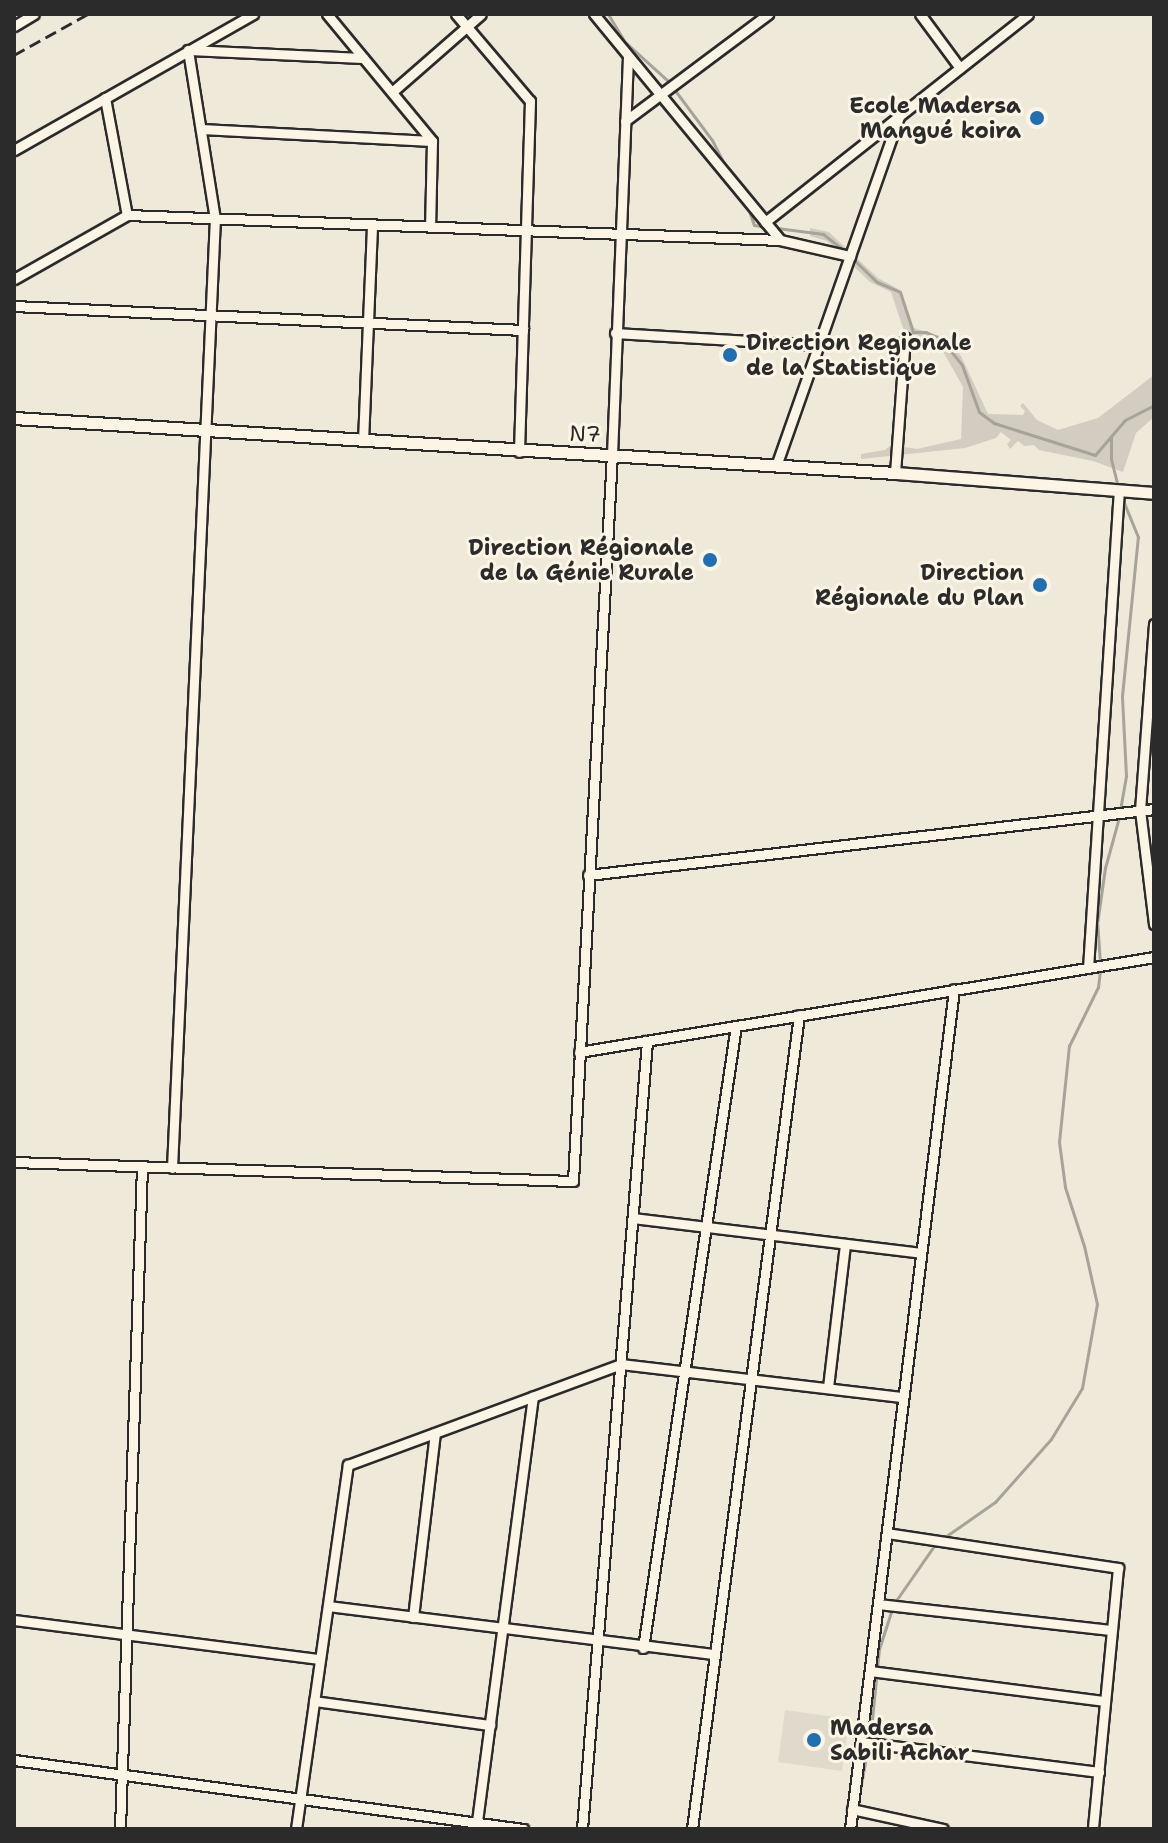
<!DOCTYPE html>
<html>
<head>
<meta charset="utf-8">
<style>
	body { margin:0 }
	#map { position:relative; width:1168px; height:1843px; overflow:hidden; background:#efe9da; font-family:"Shantell Sans",sans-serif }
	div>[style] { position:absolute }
	.built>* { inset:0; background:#e0dacc }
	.green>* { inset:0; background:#d2cdc0 }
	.stream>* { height:3px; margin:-1.5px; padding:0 1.5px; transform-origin:1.5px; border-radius:1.5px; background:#a6a399 }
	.roads { filter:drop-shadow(2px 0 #2b2b2b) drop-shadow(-2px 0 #2b2b2b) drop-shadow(0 2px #2b2b2b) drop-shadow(0 -2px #2b2b2b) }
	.minor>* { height:9px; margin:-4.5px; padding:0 4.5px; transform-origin:4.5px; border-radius:4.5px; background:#fcf5e5 }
	.major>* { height:11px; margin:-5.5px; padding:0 5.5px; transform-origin:5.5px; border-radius:5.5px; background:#fcf5e5 }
	.rail>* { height:3px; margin-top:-1.5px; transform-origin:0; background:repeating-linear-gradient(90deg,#2b2b2b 0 12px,transparent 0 18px) }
	.dots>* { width:22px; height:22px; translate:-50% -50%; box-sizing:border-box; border:4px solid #fcf5e5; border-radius:50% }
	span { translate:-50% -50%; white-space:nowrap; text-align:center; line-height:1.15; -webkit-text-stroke:6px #fcf5e5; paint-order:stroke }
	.poi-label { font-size:22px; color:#2b2b2b; font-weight:700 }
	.right { translate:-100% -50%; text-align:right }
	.left { translate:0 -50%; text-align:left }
	.street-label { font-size:22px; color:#2b2b2b }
	.frame { position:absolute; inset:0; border:16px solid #2b2b2b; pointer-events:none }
</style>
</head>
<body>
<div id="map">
	<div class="built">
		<i style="clip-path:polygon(785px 1710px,849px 1719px,842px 1771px,778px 1762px)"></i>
	</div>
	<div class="green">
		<i style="clip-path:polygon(810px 228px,829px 232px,878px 278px,900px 290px,914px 328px,943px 337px,961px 356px,988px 414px,1023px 415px,1025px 411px,1020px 406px,1023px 403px,1037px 420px,1058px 430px,1098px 418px,1154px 375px,1154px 417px,1136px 433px,1123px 472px,1093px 461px,1039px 450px,1034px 445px,1024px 446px,1018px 441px,1010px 449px,1007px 444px,1011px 440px,1001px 432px,996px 438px,965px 448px,861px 459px,861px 454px,885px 450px,891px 445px,917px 449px,961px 439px,963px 387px,941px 348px,932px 339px,925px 338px,917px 345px,907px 340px,891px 292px,870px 282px,827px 241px,810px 236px)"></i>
	</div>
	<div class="stream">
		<i style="left:608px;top:14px;width:31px;rotate:59deg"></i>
		<i style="left:624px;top:41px;width:59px;rotate:42.3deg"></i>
		<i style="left:668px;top:81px;width:74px;rotate:53.3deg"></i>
		<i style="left:712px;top:140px;width:31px;rotate:63deg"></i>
		<i style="left:747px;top:205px;width:21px;rotate:71deg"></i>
		<i style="left:754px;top:225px;width:70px;rotate:7.4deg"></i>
		<i style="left:823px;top:234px;width:28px;rotate:38deg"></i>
		<i style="left:853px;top:259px;width:33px;rotate:44deg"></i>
		<i style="left:877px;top:282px;width:25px;rotate:23deg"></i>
		<i style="left:900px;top:292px;width:42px;rotate:72deg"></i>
		<i style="left:913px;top:332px;width:13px"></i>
		<i style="left:926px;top:332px;width:17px;rotate:25deg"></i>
		<i style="left:941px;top:339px;width:33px;rotate:51deg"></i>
		<i style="left:962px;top:365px;width:50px;rotate:70.1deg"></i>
		<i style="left:979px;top:412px;width:19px;rotate:36deg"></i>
		<i style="left:994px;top:423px;width:106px;rotate:17.6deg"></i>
		<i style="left:1095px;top:455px;width:46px;rotate:-49.4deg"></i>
		<i style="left:1125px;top:420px;width:33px;rotate:-27deg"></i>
		<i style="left:1111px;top:436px;width:23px;rotate:90deg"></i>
		<i style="left:1111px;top:459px;width:29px;rotate:76deg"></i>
		<i style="left:1120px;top:810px;width:35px;rotate:-80deg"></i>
		<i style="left:1126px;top:776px;width:80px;rotate:-92.9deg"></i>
		<i style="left:1122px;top:696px;width:160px;rotate:-84.3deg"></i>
		<i style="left:1138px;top:537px;width:42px;rotate:-112.3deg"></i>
		<i style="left:1100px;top:963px;width:39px;rotate:-94deg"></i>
		<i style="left:1097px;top:924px;width:57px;rotate:-81.9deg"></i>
		<i style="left:1105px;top:868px;width:53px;rotate:-74.6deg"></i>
		<i style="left:942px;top:1539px;width:65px;rotate:-34.9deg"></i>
		<i style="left:995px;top:1502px;width:84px;rotate:-48.4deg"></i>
		<i style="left:1051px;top:1439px;width:60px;rotate:-58.7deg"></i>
		<i style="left:1082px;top:1388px;width:85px;rotate:-79.9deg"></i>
		<i style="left:1097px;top:1304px;width:59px;rotate:-102.6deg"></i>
		<i style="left:1084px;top:1246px;width:62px;rotate:-107.9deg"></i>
		<i style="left:1065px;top:1187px;width:45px;rotate:-97.6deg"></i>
		<i style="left:1059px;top:1142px;width:97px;rotate:-84.1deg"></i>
		<i style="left:1069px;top:1046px;width:66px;rotate:-63.8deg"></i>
		<i style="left:1098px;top:987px;width:17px;rotate:-83deg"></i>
		<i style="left:895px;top:1602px;width:72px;rotate:-55.2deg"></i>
		<i style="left:870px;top:1739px;width:90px;rotate:-84.3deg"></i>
		<i style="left:879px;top:1649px;width:42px;rotate:-72deg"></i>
		<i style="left:860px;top:1790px;width:45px;rotate:-79.7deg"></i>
	</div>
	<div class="roads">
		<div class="minor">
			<i style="left:327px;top:14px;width:165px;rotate:50.4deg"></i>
			<i style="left:432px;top:141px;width:86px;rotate:91.3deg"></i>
			<i style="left:456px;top:14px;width:114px;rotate:49.6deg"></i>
			<i style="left:530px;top:101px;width:351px;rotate:91.8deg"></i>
			<i style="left:594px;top:14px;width:293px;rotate:50.5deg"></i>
			<i style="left:920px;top:14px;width:67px;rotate:53.5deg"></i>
			<i style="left:14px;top:26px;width:23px;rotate:-31deg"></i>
			<i style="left:392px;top:92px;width:118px;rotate:-41.2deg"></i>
			<i style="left:105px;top:98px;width:119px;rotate:79.4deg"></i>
			<i style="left:625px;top:121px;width:179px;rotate:-36.8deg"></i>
			<i style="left:201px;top:129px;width:231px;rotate:3deg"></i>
			<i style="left:14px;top:150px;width:275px;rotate:-29.6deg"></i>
			<i style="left:765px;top:222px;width:335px;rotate:-38.3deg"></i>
			<i style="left:14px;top:279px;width:130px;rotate:-29.5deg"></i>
			<i style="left:127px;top:215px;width:653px;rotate:2.19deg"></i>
			<i style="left:780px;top:240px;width:72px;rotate:12.9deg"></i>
			<i style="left:14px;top:306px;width:510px;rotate:2.7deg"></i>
			<i style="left:615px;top:333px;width:203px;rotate:3.4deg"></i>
			<i style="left:363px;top:441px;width:216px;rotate:-87.6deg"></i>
			<i style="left:776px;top:466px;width:371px;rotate:-70.6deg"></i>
			<i style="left:895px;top:473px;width:136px;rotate:-85.8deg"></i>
			<i style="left:1154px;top:624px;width:187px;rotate:94.3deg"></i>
			<i style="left:1140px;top:810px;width:115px;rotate:83deg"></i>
			<i style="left:588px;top:875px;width:570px;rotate:-6.65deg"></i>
			<i style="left:1088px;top:968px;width:479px;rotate:-86.3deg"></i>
			<i style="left:579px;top:1052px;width:583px;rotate:-9.38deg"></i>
			<i style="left:14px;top:1162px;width:559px;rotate:1.95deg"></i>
			<i style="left:573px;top:1181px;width:727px;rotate:-86.93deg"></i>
			<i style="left:612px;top:455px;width:397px;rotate:-87.7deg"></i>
			<i style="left:172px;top:1168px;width:950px;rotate:-87.41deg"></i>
			<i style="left:215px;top:219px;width:171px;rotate:-99.1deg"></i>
			<i style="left:188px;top:50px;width:175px;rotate:2.6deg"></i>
			<i style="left:633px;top:1218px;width:290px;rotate:6.9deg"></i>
			<i style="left:828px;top:1387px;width:144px;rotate:-83.2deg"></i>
			<i style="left:887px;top:1533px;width:234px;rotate:8.6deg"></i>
			<i style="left:1118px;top:1568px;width:262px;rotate:95.5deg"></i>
			<i style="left:878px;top:1604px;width:234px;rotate:6.4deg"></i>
			<i style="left:328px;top:1606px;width:390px;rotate:7.1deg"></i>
			<i style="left:413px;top:1617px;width:185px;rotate:-83.2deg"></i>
			<i style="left:14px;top:1620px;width:308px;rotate:7.3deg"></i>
			<i style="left:643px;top:1648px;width:629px;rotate:-81.5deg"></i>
			<i style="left:870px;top:1671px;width:237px;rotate:7.3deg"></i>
			<i style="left:314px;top:1701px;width:178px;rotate:7.8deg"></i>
			<i style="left:861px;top:1742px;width:240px;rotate:7.2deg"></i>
			<i style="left:14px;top:1760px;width:514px;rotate:7.72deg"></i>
			<i style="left:852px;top:1809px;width:93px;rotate:12.4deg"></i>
			<i style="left:120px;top:1829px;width:662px;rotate:-88.1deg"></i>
			<i style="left:296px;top:1829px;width:368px;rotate:-81.9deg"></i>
			<i style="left:348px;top:1465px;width:291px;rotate:-20.3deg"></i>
			<i style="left:621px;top:1364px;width:284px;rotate:6.7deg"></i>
			<i style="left:476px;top:1829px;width:436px;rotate:-82.5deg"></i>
			<i style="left:582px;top:1829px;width:791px;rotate:-85.28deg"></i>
			<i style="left:692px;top:1829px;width:821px;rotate:-82.51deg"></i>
			<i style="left:850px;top:1829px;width:846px;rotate:-82.94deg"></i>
		</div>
		<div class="major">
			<i style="left:14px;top:418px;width:883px;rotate:3.57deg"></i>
			<i style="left:895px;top:473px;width:260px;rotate:4.4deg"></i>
		</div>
	</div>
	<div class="rail">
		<i style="left:14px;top:55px;width:85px;rotate:-29deg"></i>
	</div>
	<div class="dots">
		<i style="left:1037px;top:118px;background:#1f6fb2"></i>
		<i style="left:730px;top:355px;background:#1f6fb2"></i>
		<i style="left:710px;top:560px;background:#1f6fb2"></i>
		<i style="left:1040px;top:585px;background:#1f6fb2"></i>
		<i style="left:814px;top:1740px;background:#1f6fb2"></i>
	</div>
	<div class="poi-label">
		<span class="right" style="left:1021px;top:118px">Ecole Madersa<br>Mangué koira</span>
		<span class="left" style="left:746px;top:355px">Direction Regionale<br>de la Statistique</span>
		<span class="right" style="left:694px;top:560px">Direction Régionale<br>de la Génie Rurale</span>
		<span class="right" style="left:1024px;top:585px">Direction<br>Régionale du Plan</span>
		<span class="left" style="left:830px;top:1740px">Madersa<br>Sabili Achar</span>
	</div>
	<div class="street-label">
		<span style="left:585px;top:434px;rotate:2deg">N7</span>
	</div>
	<div class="frame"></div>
</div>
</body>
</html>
